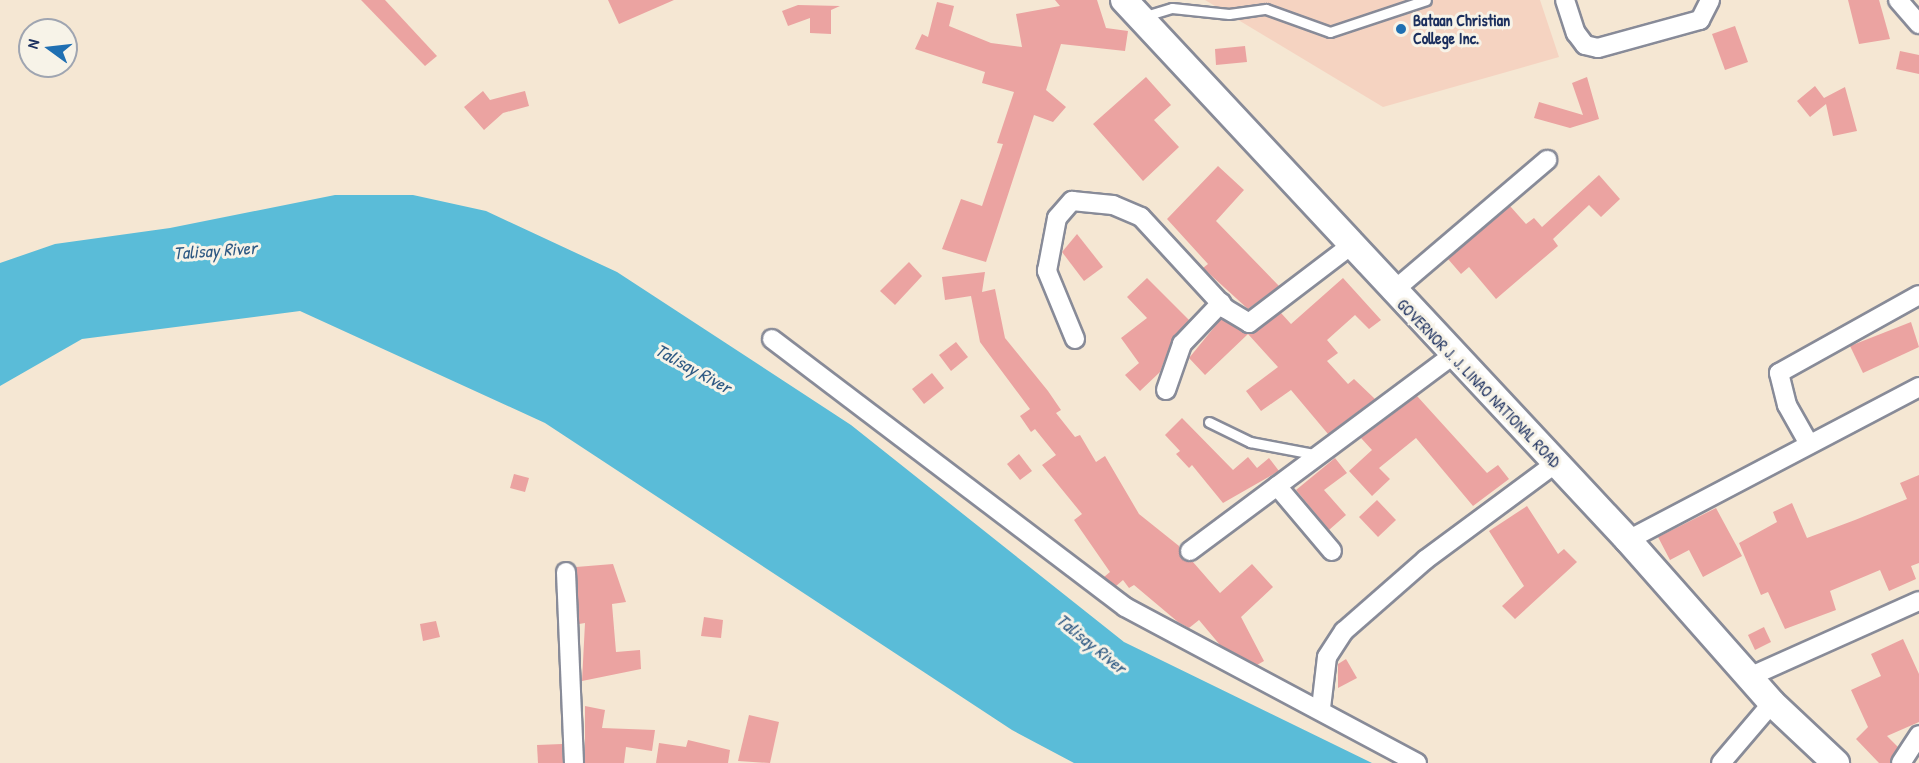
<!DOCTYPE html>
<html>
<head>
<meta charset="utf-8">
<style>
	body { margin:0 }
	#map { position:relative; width:1919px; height:763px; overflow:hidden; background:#f5e7d3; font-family:"Patrick Hand",sans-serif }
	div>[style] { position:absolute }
	.built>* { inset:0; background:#f5d3c1 }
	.water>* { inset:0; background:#5abcd8 }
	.building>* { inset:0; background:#eba3a1 }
	.roads { filter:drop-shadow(2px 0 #888b98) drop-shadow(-2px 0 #888b98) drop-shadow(0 2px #888b98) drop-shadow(0 -2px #888b98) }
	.lane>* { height:9px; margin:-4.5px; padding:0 4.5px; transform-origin:4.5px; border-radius:4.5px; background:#fff }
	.street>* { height:18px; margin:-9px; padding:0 9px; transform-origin:9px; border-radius:9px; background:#fff }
	.secondary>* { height:26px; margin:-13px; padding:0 13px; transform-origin:13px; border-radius:13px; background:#fff }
	.dots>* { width:16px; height:16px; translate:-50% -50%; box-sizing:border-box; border:3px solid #f7f3e8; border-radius:50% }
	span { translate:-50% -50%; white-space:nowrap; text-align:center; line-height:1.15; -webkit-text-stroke:6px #f7f3e8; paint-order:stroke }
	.poi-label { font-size:16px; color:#1b2f5e; font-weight:700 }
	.left { translate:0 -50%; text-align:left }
	.street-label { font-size:16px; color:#1b2f5e }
	.water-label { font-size:18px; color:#2e5983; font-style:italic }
	.north { position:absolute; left:18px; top:18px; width:60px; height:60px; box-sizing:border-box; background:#f7f3e8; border:2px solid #9fa5b1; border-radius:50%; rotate:285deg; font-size:16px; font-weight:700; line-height:24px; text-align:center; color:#1b2f5e }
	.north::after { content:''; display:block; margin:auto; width:21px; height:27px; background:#1f6fb2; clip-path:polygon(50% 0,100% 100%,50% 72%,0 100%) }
</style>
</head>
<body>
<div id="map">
	<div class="built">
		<i style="clip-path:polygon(1205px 0,1540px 0,1559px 57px,1383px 107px)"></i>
	</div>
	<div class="water">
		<i style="clip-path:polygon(335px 195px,413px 195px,486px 211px,617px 272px,851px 425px,1124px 642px,1372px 763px,1074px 763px,1012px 730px,545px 423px,300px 311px,82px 339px,0 386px,0 263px,55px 244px,170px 228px)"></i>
	</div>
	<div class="building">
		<i style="clip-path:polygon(361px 0,385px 0,437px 56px,425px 66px)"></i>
		<i style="clip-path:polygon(608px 0,674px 0,619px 24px)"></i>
		<i style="clip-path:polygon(1055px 0,1097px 0,1106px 28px,1128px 31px,1125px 51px,1061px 44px,1046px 90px,1066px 107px,1053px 122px,1034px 115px,986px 262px,942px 249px,961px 199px,982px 206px,1003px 144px,997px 143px,1014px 92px,982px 83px,985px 72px,915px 49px,922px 34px,928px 37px,937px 2px,954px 6px,949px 26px,991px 43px,1022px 47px,1016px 14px,1060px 6px)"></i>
		<i style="clip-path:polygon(1848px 0,1879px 0,1890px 39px,1859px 44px)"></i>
		<i style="clip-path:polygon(798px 5px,840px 6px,831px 10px,831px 34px,810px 33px,810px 18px,788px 26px,782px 11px)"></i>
		<i style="clip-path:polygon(1735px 26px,1748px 62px,1725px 70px,1712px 34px)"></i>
		<i style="clip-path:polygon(1245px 46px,1247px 62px,1216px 65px,1215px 49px)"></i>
		<i style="clip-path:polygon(1900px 51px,1919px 55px,1919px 74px,1896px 69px)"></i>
		<i style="clip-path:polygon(1146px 77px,1171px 105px,1154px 120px,1179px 147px,1143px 181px,1093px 124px)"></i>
		<i style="clip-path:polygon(1587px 77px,1599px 119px,1570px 128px,1534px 118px,1539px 102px,1583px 115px,1572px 83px)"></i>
		<i style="clip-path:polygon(1815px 86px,1824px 98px,1845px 87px,1857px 131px,1833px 136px,1826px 104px,1810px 117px,1797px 101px)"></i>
		<i style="clip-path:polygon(483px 91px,490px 100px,525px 91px,529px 106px,503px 113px,484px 130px,464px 107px)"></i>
		<i style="clip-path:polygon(1218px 166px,1244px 190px,1216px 221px,1279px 286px,1248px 309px,1203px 268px,1208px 264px,1167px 219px)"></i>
		<i style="clip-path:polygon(1599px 175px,1620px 199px,1601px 217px,1589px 205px,1553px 239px,1558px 246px,1496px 299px,1469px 267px,1461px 274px,1448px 259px,1510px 206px,1526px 224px,1534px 218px,1542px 227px)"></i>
		<i style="clip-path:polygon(1077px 234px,1103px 267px,1084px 281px,1062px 252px)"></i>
		<i style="clip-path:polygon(909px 262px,922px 276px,895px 305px,880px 291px)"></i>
		<i style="clip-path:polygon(985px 272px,982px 292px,995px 289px,1005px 338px,1048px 391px,1061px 410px,1056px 413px,1075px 437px,1080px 435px,1096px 462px,1105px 456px,1139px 514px,1179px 546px,1181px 558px,1193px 562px,1220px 593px,1252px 564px,1273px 587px,1241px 617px,1264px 661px,1257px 665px,1220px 645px,1199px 620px,1189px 628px,1178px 622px,1134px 585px,1129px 588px,1123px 580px,1116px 586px,1104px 577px,1110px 572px,1074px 520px,1082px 514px,1042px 465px,1056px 455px,1035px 429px,1031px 432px,1020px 416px,1030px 409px,980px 342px,971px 296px,945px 300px,942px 277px)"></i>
		<i style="clip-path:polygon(1147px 278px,1189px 320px,1172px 340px,1160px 372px,1140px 391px,1125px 375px,1139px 363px,1121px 338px,1147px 318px,1127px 297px)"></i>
		<i style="clip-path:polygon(1343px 278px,1381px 320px,1369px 329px,1355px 315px,1327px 340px,1338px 353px,1327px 361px,1348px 384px,1354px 379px,1375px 399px,1328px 434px,1291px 390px,1261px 411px,1246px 391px,1278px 367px,1248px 334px,1205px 375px,1189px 358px,1221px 319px,1249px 334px,1281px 313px,1291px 324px)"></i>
		<i style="clip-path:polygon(1911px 322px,1919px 347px,1863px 373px,1850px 346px)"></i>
		<i style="clip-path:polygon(956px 342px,968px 357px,951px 371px,939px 355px)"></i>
		<i style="clip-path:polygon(932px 373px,944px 388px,924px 404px,912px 389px)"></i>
		<i style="clip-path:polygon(1417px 396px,1487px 473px,1498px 465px,1509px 479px,1473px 506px,1416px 438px,1379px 468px,1390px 479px,1372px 496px,1349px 471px,1372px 450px,1361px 438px)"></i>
		<i style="clip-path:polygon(1182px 418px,1233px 470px,1248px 457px,1257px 468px,1269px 458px,1279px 471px,1223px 503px,1192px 465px,1189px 468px,1176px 454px,1180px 451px,1165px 435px)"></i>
		<i style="clip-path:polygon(1019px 454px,1032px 471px,1020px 480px,1007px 464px)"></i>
		<i style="clip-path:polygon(1335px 458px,1347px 473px,1324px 490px,1346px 515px,1329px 530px,1296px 490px)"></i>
		<i style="clip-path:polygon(514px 474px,529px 478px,525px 492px,510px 488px)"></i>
		<i style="clip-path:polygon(1919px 475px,1919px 563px,1911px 566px,1916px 579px,1889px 591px,1880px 570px,1830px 591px,1836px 610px,1785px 629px,1768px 592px,1761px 595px,1739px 543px,1777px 522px,1773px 512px,1792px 503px,1807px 538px,1855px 520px,1907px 499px,1900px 483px)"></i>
		<i style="clip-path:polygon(1377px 500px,1396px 520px,1378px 537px,1359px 517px)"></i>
		<i style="clip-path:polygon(1527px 506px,1558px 554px,1564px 549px,1577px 562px,1515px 619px,1502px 606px,1524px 586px,1489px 531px)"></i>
		<i style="clip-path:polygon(1716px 508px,1742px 556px,1703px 577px,1689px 550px,1670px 560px,1658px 537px)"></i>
		<i style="clip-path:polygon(613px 564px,626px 602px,612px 604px,616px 652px,640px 650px,641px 669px,582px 681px,585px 623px,579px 624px,576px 567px)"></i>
		<i style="clip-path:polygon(704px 617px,723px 620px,721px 638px,701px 636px)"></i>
		<i style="clip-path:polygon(436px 621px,440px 637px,423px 641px,420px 624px)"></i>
		<i style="clip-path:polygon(1764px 627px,1771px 642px,1755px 650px,1748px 635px)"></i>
		<i style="clip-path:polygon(1903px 639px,1919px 674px,1919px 722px,1887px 736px,1898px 747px,1890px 763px,1879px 763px,1856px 739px,1868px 727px,1851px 690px,1881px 676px,1871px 654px)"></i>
		<i style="clip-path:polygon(1346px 659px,1357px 678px,1338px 688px,1338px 664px)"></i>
		<i style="clip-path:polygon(585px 706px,605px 710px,602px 728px,655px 730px,652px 751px,626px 747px,624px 763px,585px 763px)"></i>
		<i style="clip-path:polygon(749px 715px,779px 722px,770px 763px,738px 761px)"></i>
		<i style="clip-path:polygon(688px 740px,730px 750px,728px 763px,656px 763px,659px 743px,686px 747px)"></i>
		<i style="clip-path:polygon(562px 744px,563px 763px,538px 763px,537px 745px)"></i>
	</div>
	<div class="roads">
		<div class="lane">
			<i style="left:1142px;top:17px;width:31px;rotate:-17deg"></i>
			<i style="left:1172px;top:8px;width:57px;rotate:6deg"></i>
			<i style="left:1229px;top:14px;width:37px;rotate:-8deg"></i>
			<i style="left:1266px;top:9px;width:68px;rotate:19.8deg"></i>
			<i style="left:1330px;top:32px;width:101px;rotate:-18.4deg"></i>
			<i style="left:1209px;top:422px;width:46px;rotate:26deg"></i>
			<i style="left:1250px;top:442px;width:70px;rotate:10.7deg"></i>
		</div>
		<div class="street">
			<i style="left:1565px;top:0;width:35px;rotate:72deg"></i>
			<i style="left:1576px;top:33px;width:15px;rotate:53deg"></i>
			<i style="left:1585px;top:45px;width:13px;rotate:13deg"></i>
			<i style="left:1598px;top:48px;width:106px;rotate:-15.4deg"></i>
			<i style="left:1700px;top:20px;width:22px;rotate:-63deg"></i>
			<i style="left:1898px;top:0;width:32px;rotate:49deg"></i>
			<i style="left:1392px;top:292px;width:204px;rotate:-40.4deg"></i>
			<i style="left:772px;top:339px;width:443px;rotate:37.2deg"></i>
			<i style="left:1125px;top:607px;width:331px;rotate:28.1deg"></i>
			<i style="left:1075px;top:339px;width:74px;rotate:-112.4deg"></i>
			<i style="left:1047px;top:271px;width:54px;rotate:-79.3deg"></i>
			<i style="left:1057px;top:218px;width:23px;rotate:-49deg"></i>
			<i style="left:1072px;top:201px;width:41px;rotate:5.6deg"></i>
			<i style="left:1113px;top:205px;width:30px;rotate:23deg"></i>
			<i style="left:1141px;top:217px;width:125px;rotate:47.3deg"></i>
			<i style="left:1226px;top:309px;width:27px;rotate:31deg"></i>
			<i style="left:1249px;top:323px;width:127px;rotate:-37.3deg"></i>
			<i style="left:1166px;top:390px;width:49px;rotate:-70.8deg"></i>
			<i style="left:1182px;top:344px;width:57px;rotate:-46.4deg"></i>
			<i style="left:1809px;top:444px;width:45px;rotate:-119.4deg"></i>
			<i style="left:1787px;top:405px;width:33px;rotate:-104deg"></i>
			<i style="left:1779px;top:373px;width:160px;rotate:-29.1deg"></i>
			<i style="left:1277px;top:486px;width:85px;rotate:49.8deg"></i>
			<i style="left:1628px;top:540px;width:329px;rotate:-27.7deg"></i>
			<i style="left:1190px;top:551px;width:327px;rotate:-36.7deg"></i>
			<i style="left:566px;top:572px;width:191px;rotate:87.6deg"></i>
			<i style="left:1749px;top:677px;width:186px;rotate:-24.1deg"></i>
			<i style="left:1321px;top:708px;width:51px;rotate:-83.3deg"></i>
			<i style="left:1327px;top:657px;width:31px;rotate:-57deg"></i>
			<i style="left:1344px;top:631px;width:108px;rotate:-41.2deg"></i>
			<i style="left:1425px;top:560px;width:163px;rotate:-36.5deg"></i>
			<i style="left:1721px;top:763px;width:79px;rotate:-49.6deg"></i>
			<i style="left:1901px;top:763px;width:33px;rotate:-57deg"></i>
		</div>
		<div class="secondary">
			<i style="left:1124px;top:0;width:739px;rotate:46.97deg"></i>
			<i style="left:1628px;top:540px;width:217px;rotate:48.5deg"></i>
			<i style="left:1772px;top:703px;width:88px;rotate:43.2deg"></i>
		</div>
	</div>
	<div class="dots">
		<i style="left:1401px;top:29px;background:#1f6fb2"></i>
	</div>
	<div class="poi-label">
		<span class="left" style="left:1413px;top:29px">Bataan Christian<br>College Inc.</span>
	</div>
	<div class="street-label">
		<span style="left:1479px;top:383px;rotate:46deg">GOVERNOR J. J. LINAO NATIONAL ROAD</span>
	</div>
	<div class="water-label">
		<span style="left:215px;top:251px;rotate:-4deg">Talisay River</span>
		<span style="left:693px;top:369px;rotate:29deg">Talisay River</span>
		<span style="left:1091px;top:644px;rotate:39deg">Talisay River</span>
	</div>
	<div class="north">N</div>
</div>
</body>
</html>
